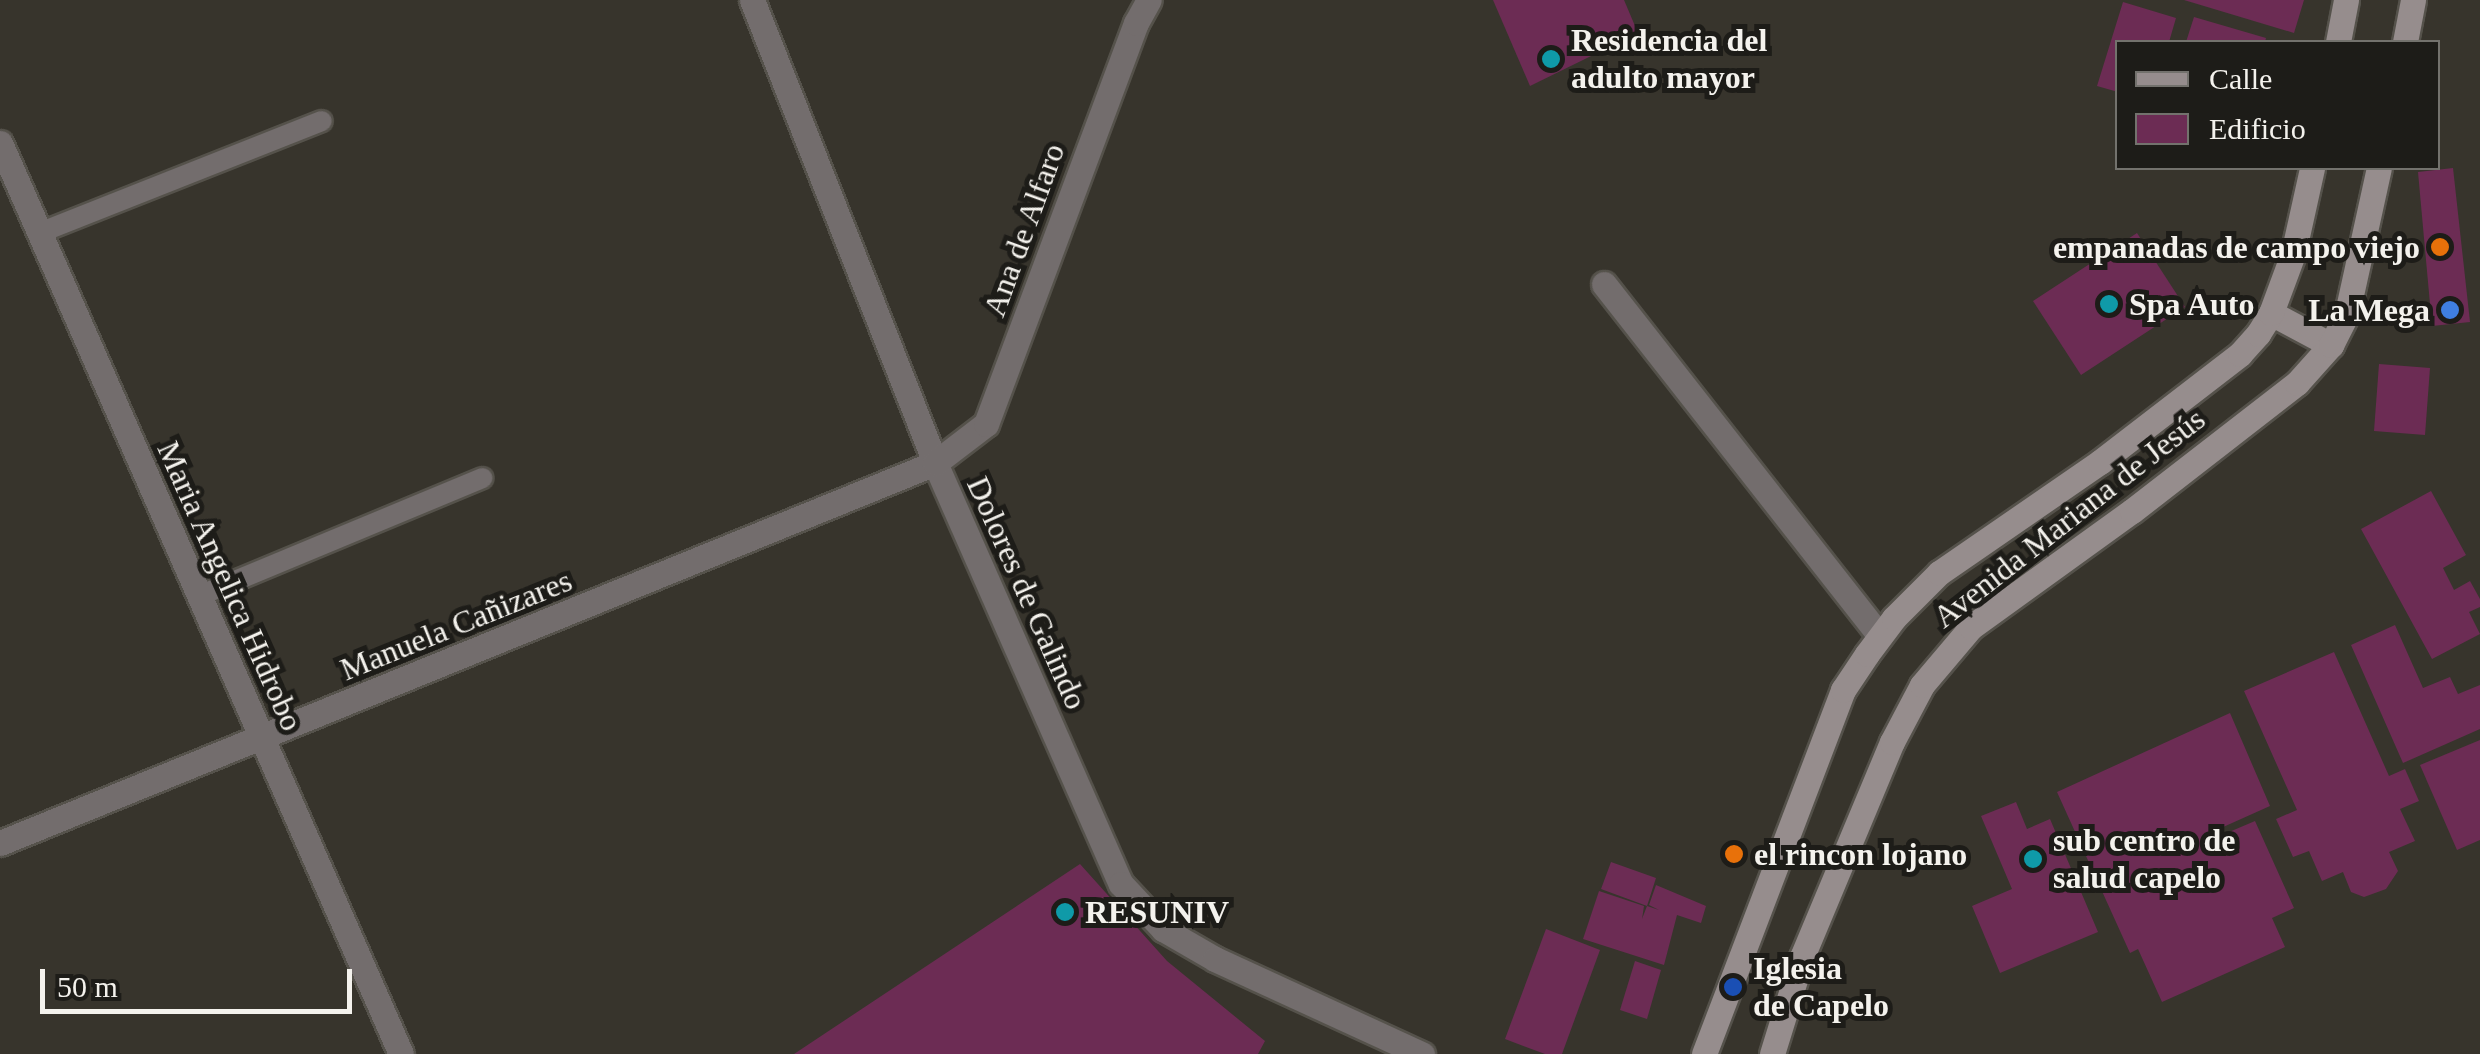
<!DOCTYPE html>
<html>
<head>
<meta charset="utf-8">
<style>
	body { margin:0 }
	#map { position:relative; width:2480px; height:1054px; overflow:hidden; background:#37342c; font-family:Georgia,serif }
	div>[style] { position:absolute }
	.building>* { inset:0; background:#6c2c54 }
	.roads { filter:drop-shadow(2px 0 #55524b) drop-shadow(-2px 0 #55524b) drop-shadow(0 2px #55524b) drop-shadow(0 -2px #55524b) }
	.lane>* { height:20px; margin:-10px; padding:0 10px; transform-origin:10px; border-radius:10px; background:#736d6d }
	.street>* { height:25px; margin:-12.5px; padding:0 12.5px; transform-origin:12.5px; border-radius:12.5px; background:#736d6d }
	.secondary>* { height:25px; margin:-12.5px; padding:0 12.5px; transform-origin:12.5px; border-radius:12.5px; background:#968d8d }
	.dots>* { width:28px; height:28px; translate:-50% -50%; box-sizing:border-box; border:5px solid #1d1c18; border-radius:50% }
	span { translate:-50% -50%; white-space:nowrap; text-align:center; line-height:1.15; -webkit-text-stroke:10px #1d1c18; paint-order:stroke }
	.poi-label { font-size:32px; color:#f4f2ed; font-weight:700 }
	.left { translate:0 -50%; text-align:left }
	.right { translate:-100% -50%; text-align:right }
	.street-label { font-size:32px; color:#f4f2ed }
	.legend { position:absolute; left:2115px; top:40px; width:325px; height:130px; box-sizing:border-box; background:#1d1c18; border:2px solid #73726d; margin:0; padding:12px 18px; list-style:none; font-size:30px; color:#f4f2ed }
	.legend li { display:flex; align-items:center; gap:20px; height:50px }
	.legend b { width:50px; border:2px solid #73726d }
	.scale { position:absolute; left:40px; top:969px; width:312px; height:45px; box-sizing:border-box; border:5px solid #f4f2ed; border-top:0; padding-left:12px; font-size:30px; line-height:35px; white-space:nowrap; color:#f4f2ed; -webkit-text-stroke:8px #1d1c18; paint-order:stroke }
</style>
</head>
<body>
<div id="map">
	<div class="building">
		<i style="clip-path:polygon(1493px 0,1624px 0,1638px 33px,1530px 86px)"></i>
		<i style="clip-path:polygon(2184px 0,2304px 0,2294px 33px)"></i>
		<i style="clip-path:polygon(2123px 2px,2176px 18px,2169px 42px,2118px 42px,2118px 92px,2097px 86px)"></i>
		<i style="clip-path:polygon(2194px 17px,2266px 38px,2265px 42px,2186px 42px)"></i>
		<i style="clip-path:polygon(2453px 168px,2470px 322px,2432px 326px,2418px 172px)"></i>
		<i style="clip-path:polygon(2137px 233px,2185px 307px,2081px 375px,2033px 301px)"></i>
		<i style="clip-path:polygon(2379px 364px,2430px 368px,2425px 435px,2374px 431px)"></i>
		<i style="clip-path:polygon(2431px 491px,2466px 555px,2443px 568px,2454px 590px,2470px 581px,2480px 599px,2480px 607px,2469px 612px,2480px 634px,2432px 659px,2361px 529px)"></i>
		<i style="clip-path:polygon(2395px 625px,2423px 688px,2450px 677px,2458px 694px,2480px 685px,2480px 729px,2403px 763px,2351px 645px)"></i>
		<i style="clip-path:polygon(2334px 652px,2389px 776px,2405px 769px,2419px 801px,2400px 809px,2415px 841px,2389px 852px,2398px 871px,2386px 889px,2364px 897px,2351px 892px,2343px 872px,2322px 881px,2309px 851px,2293px 857px,2276px 819px,2297px 810px,2244px 691px)"></i>
		<i style="clip-path:polygon(2230px 713px,2270px 806px,2212px 832px,2215px 838px,2255px 821px,2294px 908px,2272px 918px,2285px 947px,2162px 1002px,2138px 949px,2130px 953px,2057px 792px)"></i>
		<i style="clip-path:polygon(2480px 740px,2480px 840px,2457px 850px,2420px 765px)"></i>
		<i style="clip-path:polygon(2016px 802px,2027px 829px,2050px 819px,2098px 932px,2000px 973px,1972px 906px,2012px 889px,1981px 816px)"></i>
		<i style="clip-path:polygon(1611px 862px,1656px 878px,1647px 906px,1659px 910px,1649px 905px,1656px 885px,1706px 906px,1701px 923px,1677px 915px,1664px 965px,1583px 939px,1599px 891px,1644px 906px,1642px 919px,1647px 906px,1601px 889px)"></i>
		<i style="clip-path:polygon(1080px 864px,1167px 961px,1265px 1041px,1258px 1054px,794px 1054px)"></i>
		<i style="clip-path:polygon(1546px 929px,1600px 950px,1562px 1054px,1545px 1054px,1505px 1039px)"></i>
		<i style="clip-path:polygon(1635px 961px,1661px 970px,1647px 1019px,1620px 1010px)"></i>
	</div>
	<div class="roads">
		<div class="lane">
			<i style="left:39px;top:233px;width:304px;rotate:-21.6deg"></i>
			<i style="left:199px;top:596px;width:307px;rotate:-22.6deg"></i>
		</div>
		<div class="street">
			<i style="left:752px;top:0;width:498px;rotate:68.4deg"></i>
			<i style="left:935px;top:463px;width:460px;rotate:66.2deg"></i>
			<i style="left:1121px;top:884px;width:62px;rotate:47deg"></i>
			<i style="left:1163px;top:929px;width:60px;rotate:30deg"></i>
			<i style="left:1215px;top:959px;width:228px;rotate:24.7deg"></i>
			<i style="left:0;top:143px;width:995px;rotate:66.24deg"></i>
			<i style="left:1604px;top:284px;width:447px;rotate:51.9deg"></i>
			<i style="left:0;top:843px;width:1009px;rotate:-22.12deg"></i>
			<i style="left:935px;top:463px;width:64px;rotate:-37.4deg"></i>
			<i style="left:986px;top:424px;width:428px;rotate:-69.5deg"></i>
			<i style="left:1136px;top:23px;width:26px;rotate:-61deg"></i>
		</div>
		<div class="secondary">
			<i style="left:2338px;top:42px;width:43px;rotate:-79.2deg"></i>
			<i style="left:2405px;top:42px;width:43px;rotate:-79.2deg"></i>
			<i style="left:2271px;top:313px;width:68px;rotate:28.1deg"></i>
			<i style="left:1704px;top:1054px;width:390px;rotate:-69.1deg"></i>
			<i style="left:1843px;top:690px;width:43px;rotate:-56.3deg"></i>
			<i style="left:1867px;top:654px;width:45px;rotate:-53.1deg"></i>
			<i style="left:1894px;top:618px;width:64px;rotate:-45deg"></i>
			<i style="left:1939px;top:573px;width:196px;rotate:-34.6deg"></i>
			<i style="left:2100px;top:462px;width:177px;rotate:-37.6deg"></i>
			<i style="left:2240px;top:354px;width:27px;rotate:-48deg"></i>
			<i style="left:2258px;top:334px;width:25px;rotate:-58deg"></i>
			<i style="left:2271px;top:313px;width:63px;rotate:-69.6deg"></i>
			<i style="left:2293px;top:254px;width:88px;rotate:-77.5deg"></i>
			<i style="left:1772px;top:1054px;width:102px;rotate:-72.8deg"></i>
			<i style="left:1802px;top:957px;width:233px;rotate:-67.3deg"></i>
			<i style="left:1892px;top:742px;width:64px;rotate:-62.2deg"></i>
			<i style="left:1922px;top:685px;width:76px;rotate:-49.8deg"></i>
			<i style="left:1971px;top:627px;width:198px;rotate:-35.8deg"></i>
			<i style="left:2132px;top:511px;width:209px;rotate:-37.8deg"></i>
			<i style="left:2297px;top:383px;width:51px;rotate:-48.2deg"></i>
			<i style="left:2331px;top:345px;width:36px;rotate:-63deg"></i>
			<i style="left:2347px;top:313px;width:148px;rotate:-77.6deg"></i>
		</div>
	</div>
	<div class="dots">
		<i style="left:1551px;top:59px;background:#0f9aa8"></i>
		<i style="left:2440px;top:247px;background:#e8710a"></i>
		<i style="left:2109px;top:304px;background:#0f9aa8"></i>
		<i style="left:2450px;top:310px;background:#3f7fe0"></i>
		<i style="left:1734px;top:854px;background:#e8710a"></i>
		<i style="left:2033px;top:859px;background:#0f9aa8"></i>
		<i style="left:1065px;top:912px;background:#0f9aa8"></i>
		<i style="left:1733px;top:987px;background:#1a4fb4"></i>
	</div>
	<div class="poi-label">
		<span class="left" style="left:1571px;top:59px">Residencia del<br>adulto mayor</span>
		<span class="right" style="left:2420px;top:247px">empanadas de campo viejo</span>
		<span class="left" style="left:2129px;top:304px">Spa Auto</span>
		<span class="right" style="left:2430px;top:310px">La Mega</span>
		<span class="left" style="left:2053px;top:859px">sub centro de<br>salud capelo</span>
		<span class="left" style="left:1754px;top:854px">el rincon lojano</span>
		<span class="left" style="left:1085px;top:912px">RESUNIV</span>
		<span class="left" style="left:1753px;top:987px">Iglesia<br>de Capelo</span>
	</div>
	<div class="street-label">
		<span style="left:1024px;top:230px;rotate:-70deg">Ana de Alfaro</span>
		<span style="left:2069px;top:518px;rotate:-38deg">Avenida Mariana de Jesús</span>
		<span style="left:230px;top:586px;rotate:66deg">Maria Angelica Hidrobo</span>
		<span style="left:1027px;top:593px;rotate:66deg">Dolores de Galindo</span>
		<span style="left:456px;top:625px;rotate:-22deg">Manuela Cañizares</span>
	</div>
	<ul class="legend">
	<li><b style="height:12px;background:#968d8d"></b>Calle</li>
	<li><b style="height:28px;background:#6c2c54"></b>Edificio</li>
	</ul>
	<div class="scale">50 m</div>
</div>
</body>
</html>
